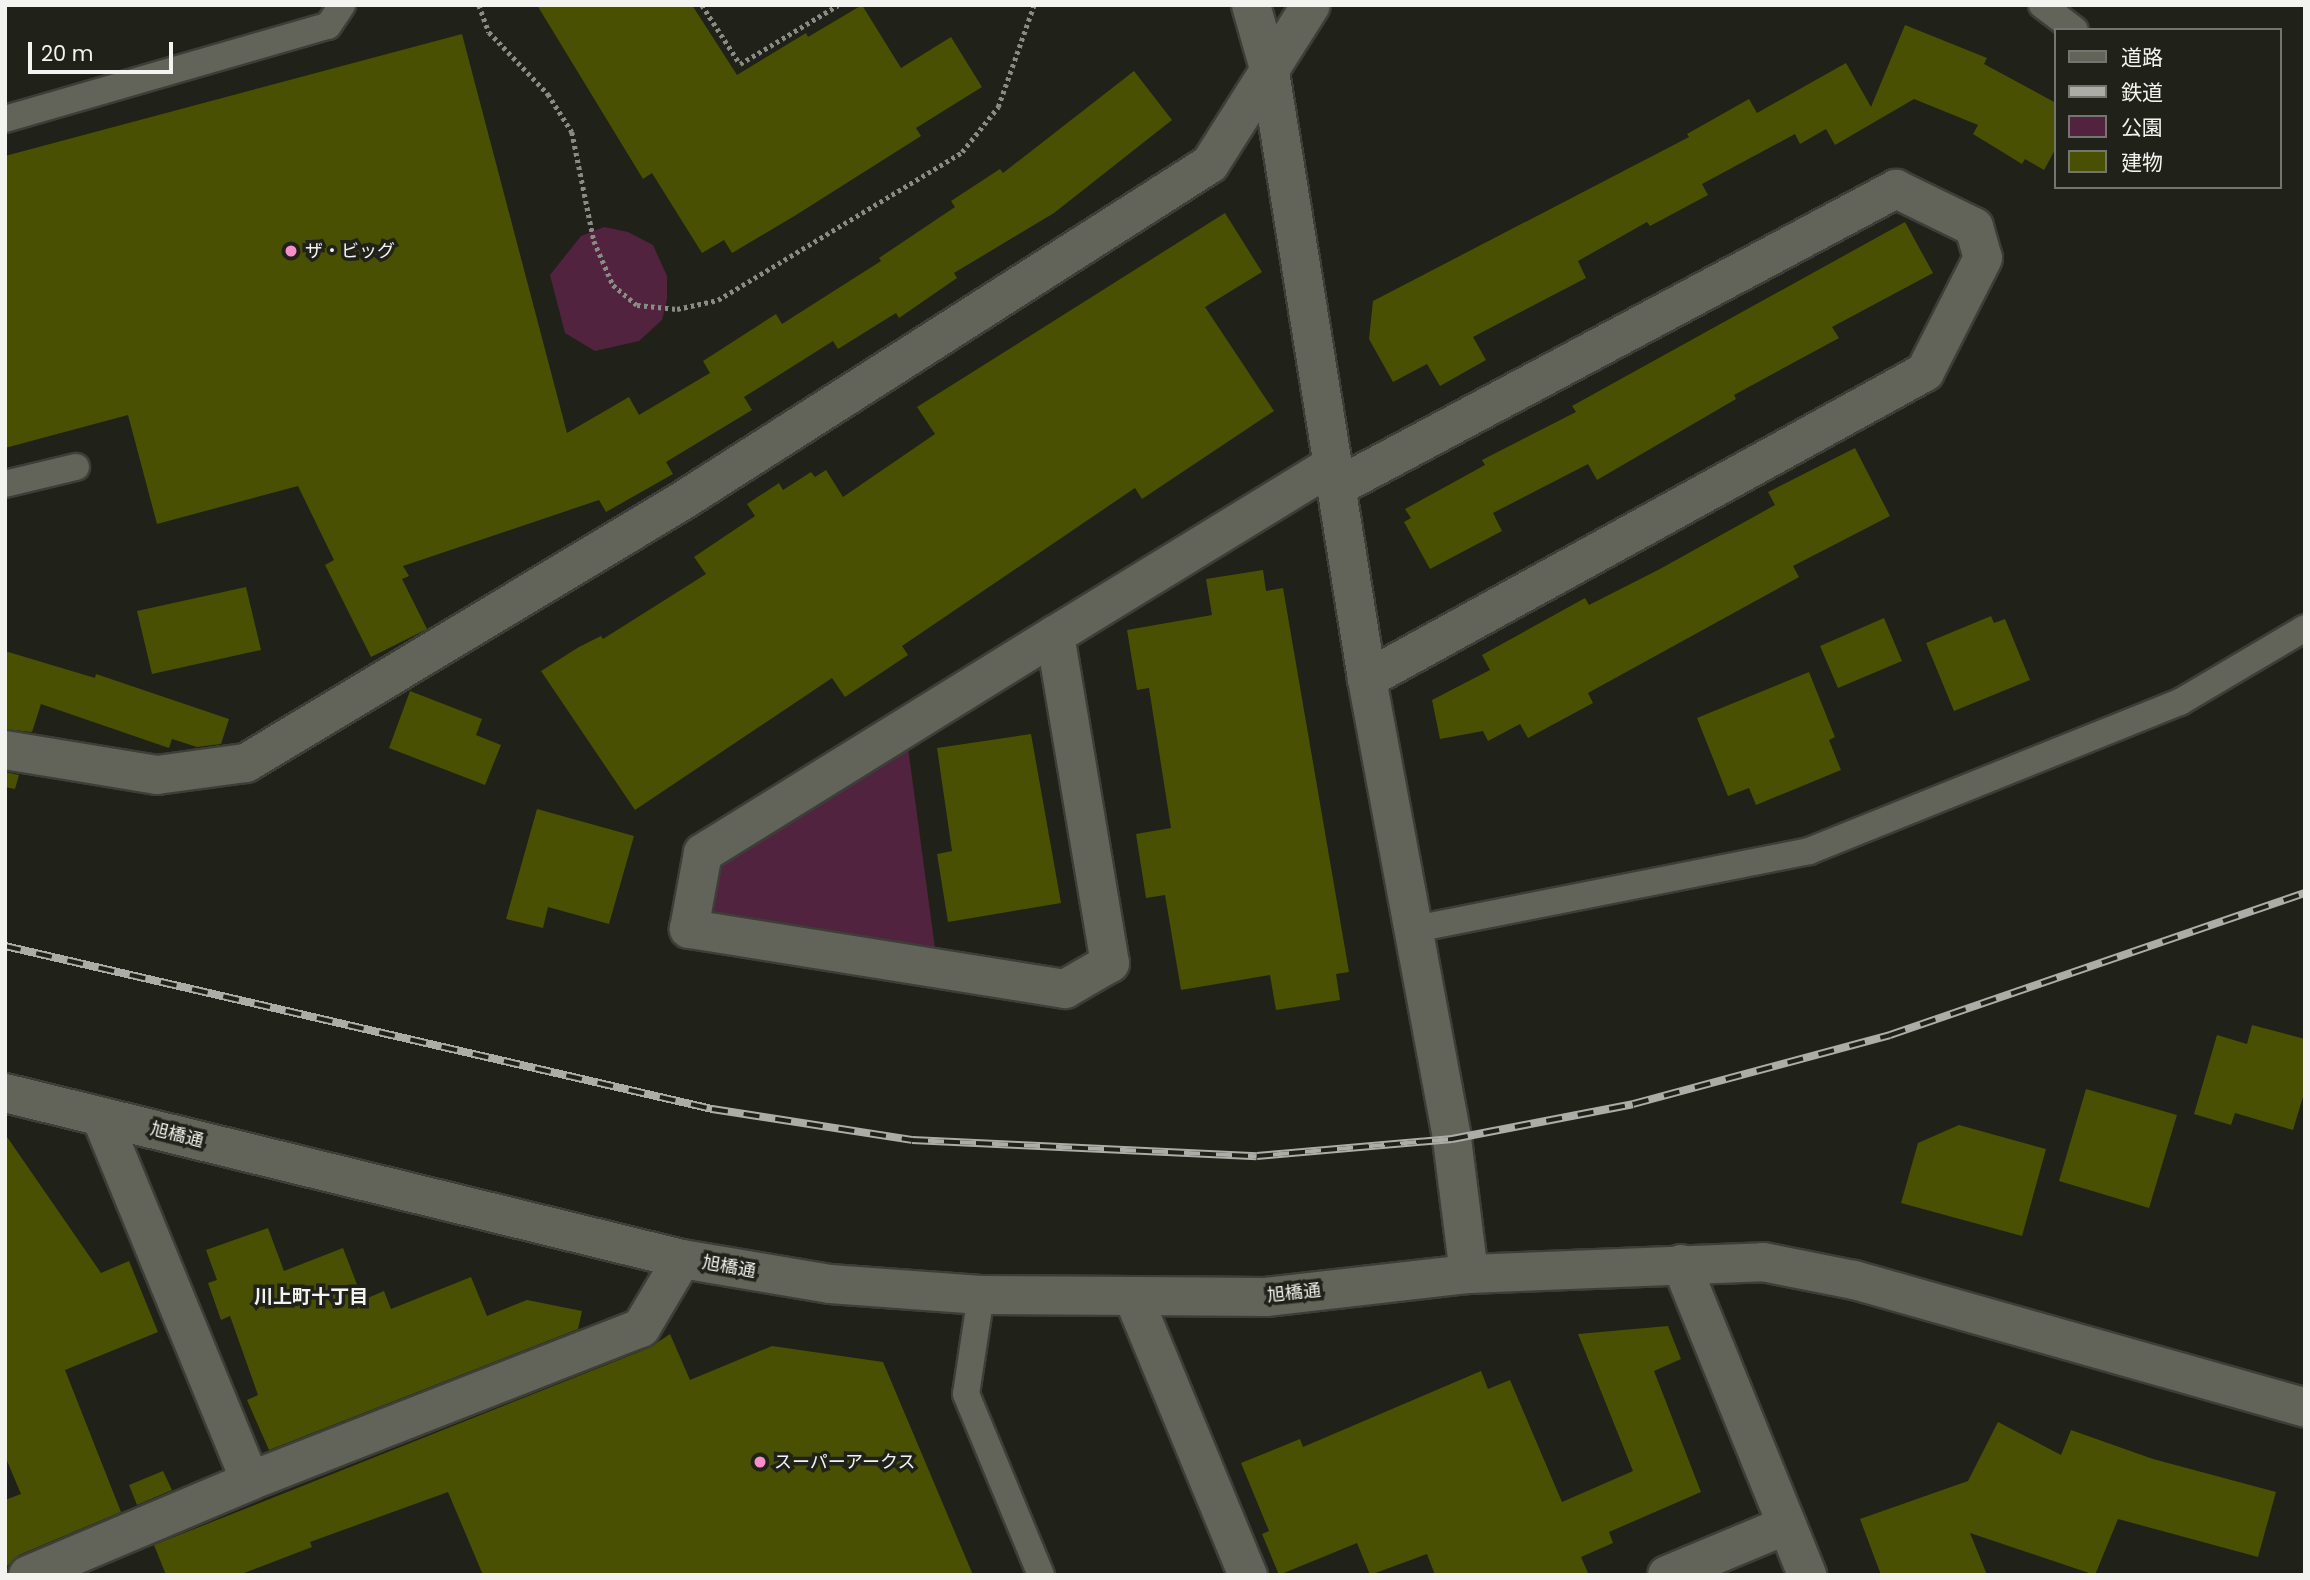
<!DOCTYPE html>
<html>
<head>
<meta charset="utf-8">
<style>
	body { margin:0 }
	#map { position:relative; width:2310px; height:1580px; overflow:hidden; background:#202119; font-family:Poppins,"Noto Sans JP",sans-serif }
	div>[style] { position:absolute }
	.green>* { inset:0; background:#52233e }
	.building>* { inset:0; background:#4a5001 }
	.path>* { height:4.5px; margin-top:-2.25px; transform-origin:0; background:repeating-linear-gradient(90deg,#8a8b85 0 3.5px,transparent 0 7px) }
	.roads { filter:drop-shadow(2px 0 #3d3e38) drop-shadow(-2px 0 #3d3e38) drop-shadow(0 2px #3d3e38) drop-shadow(0 -2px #3d3e38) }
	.lane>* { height:26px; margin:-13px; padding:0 13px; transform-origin:13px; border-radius:13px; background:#62645a }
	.street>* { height:38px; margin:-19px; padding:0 19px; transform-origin:19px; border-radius:19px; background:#62645a }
	.secondary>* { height:38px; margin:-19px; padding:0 19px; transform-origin:19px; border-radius:19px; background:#62645a }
	.rail>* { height:8px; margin-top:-4px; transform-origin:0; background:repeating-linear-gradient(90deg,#202119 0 16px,#acada7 0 32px); box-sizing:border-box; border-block:2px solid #acada7 }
	.dots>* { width:19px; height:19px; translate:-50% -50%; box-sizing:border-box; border:4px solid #202119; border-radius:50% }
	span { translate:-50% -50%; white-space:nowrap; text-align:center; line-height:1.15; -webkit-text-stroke:7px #202119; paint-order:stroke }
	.poi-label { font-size:18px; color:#f3f4ef }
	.left { translate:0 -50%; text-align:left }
	.street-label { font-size:18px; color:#f3f4ef }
	.neighbourhood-label { font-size:19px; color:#f3f4ef; font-weight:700 }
	.frame { position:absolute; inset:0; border:7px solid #f3f4ef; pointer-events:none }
	.legend { position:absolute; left:2054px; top:28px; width:228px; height:161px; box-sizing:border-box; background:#202119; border:2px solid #74756f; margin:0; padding:9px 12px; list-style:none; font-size:21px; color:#f3f4ef }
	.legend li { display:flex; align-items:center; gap:14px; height:35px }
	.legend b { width:35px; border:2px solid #74756f }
	.scale { position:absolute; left:28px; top:42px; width:145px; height:32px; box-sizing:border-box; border:4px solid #f3f4ef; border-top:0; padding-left:9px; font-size:21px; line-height:24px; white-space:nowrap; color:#f3f4ef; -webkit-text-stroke:5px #202119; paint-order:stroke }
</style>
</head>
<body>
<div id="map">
	<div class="green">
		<i style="clip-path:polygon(604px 227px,628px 232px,653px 245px,667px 276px,667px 299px,662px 320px,639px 341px,595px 351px,565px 333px,550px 275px,581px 236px)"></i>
		<i style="clip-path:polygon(907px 740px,936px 956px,704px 916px,716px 859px)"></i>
	</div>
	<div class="building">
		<i style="clip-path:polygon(537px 5px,692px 5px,737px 75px,806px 33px,808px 37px,862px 5px,901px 68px,951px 37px,982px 87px,916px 128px,921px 136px,796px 215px,732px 253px,724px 240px,702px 253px,652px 173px,643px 179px)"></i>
		<i style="clip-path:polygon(1905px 25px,1987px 58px,1984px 64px,2056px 103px,2056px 148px,2044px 170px,2025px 159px,2022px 164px,1973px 134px,1978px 125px,1914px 99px,1835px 145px,1826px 129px,1800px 144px,1795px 134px,1702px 184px,1708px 195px,1650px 226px,1647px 222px,1578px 261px,1586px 278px,1473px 337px,1486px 360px,1440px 386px,1427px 364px,1393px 382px,1369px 339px,1373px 301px,1689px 137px,1687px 134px,1749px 99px,1757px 113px,1846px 63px,1871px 107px)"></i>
		<i style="clip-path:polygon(462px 34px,567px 433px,629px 397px,639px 415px,710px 373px,703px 361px,776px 314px,782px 324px,881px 261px,879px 258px,955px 207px,951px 201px,1000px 169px,1003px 173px,1134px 71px,1172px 120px,1054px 213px,954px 273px,957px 278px,899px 318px,896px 313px,838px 349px,833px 341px,744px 397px,752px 410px,666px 462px,673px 474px,606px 512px,599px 500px,403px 566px,409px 576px,402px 579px,427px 629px,371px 657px,325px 565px,334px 560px,298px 486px,157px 524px,128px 415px,5px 448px,5px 156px)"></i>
		<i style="clip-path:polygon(1225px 213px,1262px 272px,1205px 307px,1274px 411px,1142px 499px,1135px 488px,902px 646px,908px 655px,845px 697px,832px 678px,635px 810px,541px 671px,579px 647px,601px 636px,603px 639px,706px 574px,694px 557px,755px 516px,747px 504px,779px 483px,783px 490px,811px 472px,815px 477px,826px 470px,843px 497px,935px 434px,917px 407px)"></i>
		<i style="clip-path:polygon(1905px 222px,1933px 273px,1832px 327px,1839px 338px,1734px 395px,1736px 399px,1597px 480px,1588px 464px,1493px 513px,1502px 531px,1430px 569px,1404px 522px,1411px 518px,1405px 509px,1485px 465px,1482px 460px,1576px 412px,1572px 406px)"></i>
		<i style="clip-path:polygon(1855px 448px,1890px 516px,1793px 566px,1799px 577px,1588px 693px,1593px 703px,1528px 738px,1520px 724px,1488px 741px,1483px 731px,1440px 739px,1432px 700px,1490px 670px,1482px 655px,1585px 598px,1589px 605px,1660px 569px,1775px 505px,1768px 492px)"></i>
		<i style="clip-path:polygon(1263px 570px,1266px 591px,1283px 588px,1349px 972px,1336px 974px,1340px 1000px,1276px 1010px,1270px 975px,1181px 990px,1165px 895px,1146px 898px,1136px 834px,1171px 828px,1149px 688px,1137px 690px,1127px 630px,1212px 615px,1206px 579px)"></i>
		<i style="clip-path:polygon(246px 587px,261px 650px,152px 674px,137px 611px)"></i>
		<i style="clip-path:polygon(1991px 616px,1994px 623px,2005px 619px,2030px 680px,1954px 711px,1926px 643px)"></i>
		<i style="clip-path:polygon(1884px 618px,1902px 661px,1838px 688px,1820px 646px)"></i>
		<i style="clip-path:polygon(5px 651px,95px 678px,96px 674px,229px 719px,221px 744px,197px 747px,172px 739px,169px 748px,41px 704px,32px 732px,5px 729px)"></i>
		<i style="clip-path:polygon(1809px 672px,1835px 737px,1829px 740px,1841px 770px,1756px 805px,1749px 788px,1728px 796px,1697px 718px)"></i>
		<i style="clip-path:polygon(410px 691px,482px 719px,476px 735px,501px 745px,485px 785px,389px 748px)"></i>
		<i style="clip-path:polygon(1031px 734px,1061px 903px,948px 922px,937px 854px,952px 851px,937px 748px)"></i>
		<i style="clip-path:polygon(5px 772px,19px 775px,15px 789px,5px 787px)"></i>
		<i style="clip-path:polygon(537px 809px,634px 836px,609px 924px,548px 907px,543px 928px,506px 919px)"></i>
		<i style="clip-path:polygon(2252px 1025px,2305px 1039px,2305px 1090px,2293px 1130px,2235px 1113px,2231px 1125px,2194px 1114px,2217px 1035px,2247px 1044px)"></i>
		<i style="clip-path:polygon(2086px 1089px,2177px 1115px,2149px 1208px,2059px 1181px)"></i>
		<i style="clip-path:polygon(1959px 1125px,2046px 1149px,2022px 1236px,1901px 1203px,1918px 1143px)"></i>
		<i style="clip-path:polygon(5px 1134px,101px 1273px,129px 1261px,158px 1332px,65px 1370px,121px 1512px,19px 1555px,5px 1568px,5px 1500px,21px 1494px,5px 1456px)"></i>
		<i style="clip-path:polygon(268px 1228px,284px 1271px,343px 1248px,363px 1300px,384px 1291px,391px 1309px,471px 1277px,487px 1316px,527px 1300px,582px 1311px,578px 1329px,269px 1450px,247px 1400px,258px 1395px,230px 1316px,221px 1320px,208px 1283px,217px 1280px,206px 1250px)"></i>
		<i style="clip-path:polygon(1668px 1326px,1681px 1359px,1654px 1371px,1701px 1492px,1609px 1532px,1613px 1543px,1581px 1557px,1589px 1575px,1435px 1575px,1427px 1554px,1370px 1575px,1357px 1543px,1279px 1575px,1262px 1534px,1269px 1531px,1241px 1463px,1300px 1439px,1303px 1447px,1481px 1371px,1488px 1389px,1510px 1380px,1562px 1502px,1633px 1471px,1578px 1334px)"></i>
		<i style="clip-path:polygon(670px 1334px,690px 1380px,772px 1346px,883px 1362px,973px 1575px,483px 1575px,448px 1492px,310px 1542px,312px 1547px,239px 1575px,166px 1575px,154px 1545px,649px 1348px)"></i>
		<i style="clip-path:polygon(1998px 1422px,2061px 1455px,2071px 1430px,2153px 1459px,2276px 1492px,2258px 1557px,2118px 1519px,2095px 1575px,1970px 1533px,1987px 1575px,1881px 1575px,1860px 1519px,1968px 1481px)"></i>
		<i style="clip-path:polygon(163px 1471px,172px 1490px,137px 1505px,129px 1485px)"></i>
	</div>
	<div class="path">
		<i style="left:479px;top:5px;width:29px;rotate:70deg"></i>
		<i style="left:489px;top:32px;width:86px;rotate:46.4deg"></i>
		<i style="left:548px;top:94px;width:45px;rotate:57.7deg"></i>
		<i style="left:572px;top:132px;width:111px;rotate:78.6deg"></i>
		<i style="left:594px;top:241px;width:48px;rotate:66.6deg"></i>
		<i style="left:613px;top:285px;width:31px;rotate:40deg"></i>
		<i style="left:637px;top:305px;width:40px;rotate:5.7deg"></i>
		<i style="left:677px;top:309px;width:42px;rotate:-12.4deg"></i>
		<i style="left:718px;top:300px;width:285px;rotate:-31.2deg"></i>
		<i style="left:962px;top:152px;width:58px;rotate:-51.3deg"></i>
		<i style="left:998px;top:107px;width:108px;rotate:-70.6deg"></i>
		<i style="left:702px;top:5px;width:70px;rotate:57.2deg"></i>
		<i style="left:740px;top:64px;width:114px;rotate:-31deg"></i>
	</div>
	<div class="roads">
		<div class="lane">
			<i style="left:2042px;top:5px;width:41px;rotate:37.1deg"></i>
			<i style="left:5px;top:119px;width:336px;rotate:-16.1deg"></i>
			<i style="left:328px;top:26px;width:25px;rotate:-56deg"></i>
			<i style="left:5px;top:484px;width:73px;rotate:-13.5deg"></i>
			<i style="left:1415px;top:929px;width:402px;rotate:-11.2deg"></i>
			<i style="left:1809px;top:851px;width:400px;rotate:-21.9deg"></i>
			<i style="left:2180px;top:702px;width:145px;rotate:-30.6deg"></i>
			<i style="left:981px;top:1295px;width:100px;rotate:98.6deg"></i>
			<i style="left:966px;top:1394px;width:196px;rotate:67.5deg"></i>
		</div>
		<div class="street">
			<i style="left:1251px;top:5px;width:70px;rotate:74.2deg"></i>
			<i style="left:1270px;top:72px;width:615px;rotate:80.92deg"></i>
			<i style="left:1367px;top:679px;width:468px;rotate:79.5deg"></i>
			<i style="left:1452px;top:1139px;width:136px;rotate:82.8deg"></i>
			<i style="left:1335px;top:488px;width:636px;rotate:-28.06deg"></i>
			<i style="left:1896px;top:189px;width:87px;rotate:26deg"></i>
			<i style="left:1974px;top:227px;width:32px;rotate:74deg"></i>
			<i style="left:1983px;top:258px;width:128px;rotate:117deg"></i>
			<i style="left:1925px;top:372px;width:637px;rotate:151.18deg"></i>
			<i style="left:1055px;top:635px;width:333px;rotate:80.5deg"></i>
			<i style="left:1110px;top:963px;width:52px;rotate:150deg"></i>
			<i style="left:1065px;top:989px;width:381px;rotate:-170.9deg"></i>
			<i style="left:689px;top:929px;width:77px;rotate:-79.6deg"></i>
			<i style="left:703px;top:853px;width:414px;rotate:-31.8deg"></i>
			<i style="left:1055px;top:635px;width:325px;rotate:-31.5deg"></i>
			<i style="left:5px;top:750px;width:154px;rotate:9.3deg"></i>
			<i style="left:157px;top:775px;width:90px;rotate:-7.7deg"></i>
			<i style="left:246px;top:763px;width:509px;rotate:-31deg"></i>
			<i style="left:682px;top:501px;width:626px;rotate:-32.55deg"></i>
			<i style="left:1210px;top:164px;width:188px;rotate:-57.6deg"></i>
			<i style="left:101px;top:1117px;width:393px;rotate:67.7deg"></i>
			<i style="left:250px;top:1481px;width:420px;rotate:-21.4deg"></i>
			<i style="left:641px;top:1328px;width:80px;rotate:-59.3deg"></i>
			<i style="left:1681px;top:1264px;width:336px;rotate:67.9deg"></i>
			<i style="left:1134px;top:1299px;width:299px;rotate:67.6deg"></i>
			<i style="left:28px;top:1575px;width:241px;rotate:-22.9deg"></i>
			<i style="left:1667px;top:1575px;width:130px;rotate:-22.6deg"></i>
		</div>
		<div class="secondary">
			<i style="left:5px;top:1093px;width:697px;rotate:13.78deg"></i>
			<i style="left:682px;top:1259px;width:150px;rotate:9.6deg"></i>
			<i style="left:830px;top:1284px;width:151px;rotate:4.2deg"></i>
			<i style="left:981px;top:1295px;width:285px;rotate:0.4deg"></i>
			<i style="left:1266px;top:1297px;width:204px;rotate:-6.5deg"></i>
			<i style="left:1469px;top:1274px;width:294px;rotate:-2.3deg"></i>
			<i style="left:1763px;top:1262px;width:93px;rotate:11.2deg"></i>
			<i style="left:1854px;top:1280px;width:469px;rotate:15.8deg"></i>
		</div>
	</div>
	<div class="rail">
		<i style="left:5px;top:946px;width:726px;rotate:12.98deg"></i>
		<i style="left:712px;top:1109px;width:202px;rotate:8.8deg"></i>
		<i style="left:912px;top:1140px;width:345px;rotate:2.7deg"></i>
		<i style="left:1257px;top:1156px;width:196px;rotate:-5deg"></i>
		<i style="left:1452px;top:1139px;width:184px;rotate:-10.9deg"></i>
		<i style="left:1633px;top:1104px;width:266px;rotate:-15deg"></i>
		<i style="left:1890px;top:1035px;width:439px;rotate:-18.9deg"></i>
	</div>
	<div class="dots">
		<i style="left:291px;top:251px;background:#f98fc9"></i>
		<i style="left:760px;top:1462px;background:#f98fc9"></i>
	</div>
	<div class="poi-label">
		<span class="left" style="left:305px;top:251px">ザ・ビッグ</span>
		<span class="left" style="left:774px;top:1462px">スーパーアークス</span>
	</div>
	<div class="street-label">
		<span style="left:177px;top:1135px;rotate:14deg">旭橋通</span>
		<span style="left:729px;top:1267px;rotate:10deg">旭橋通</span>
		<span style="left:1294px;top:1293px;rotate:-6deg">旭橋通</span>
	</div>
	<div class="neighbourhood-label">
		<span style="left:311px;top:1297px">川上町十丁目</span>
	</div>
	<div class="frame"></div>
	<ul class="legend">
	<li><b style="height:9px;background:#62645a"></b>道路</li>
	<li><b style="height:9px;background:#acada7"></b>鉄道</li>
	<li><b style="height:19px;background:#52233e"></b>公園</li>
	<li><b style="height:19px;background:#4a5001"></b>建物</li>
	</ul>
	<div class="scale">20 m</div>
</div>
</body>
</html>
